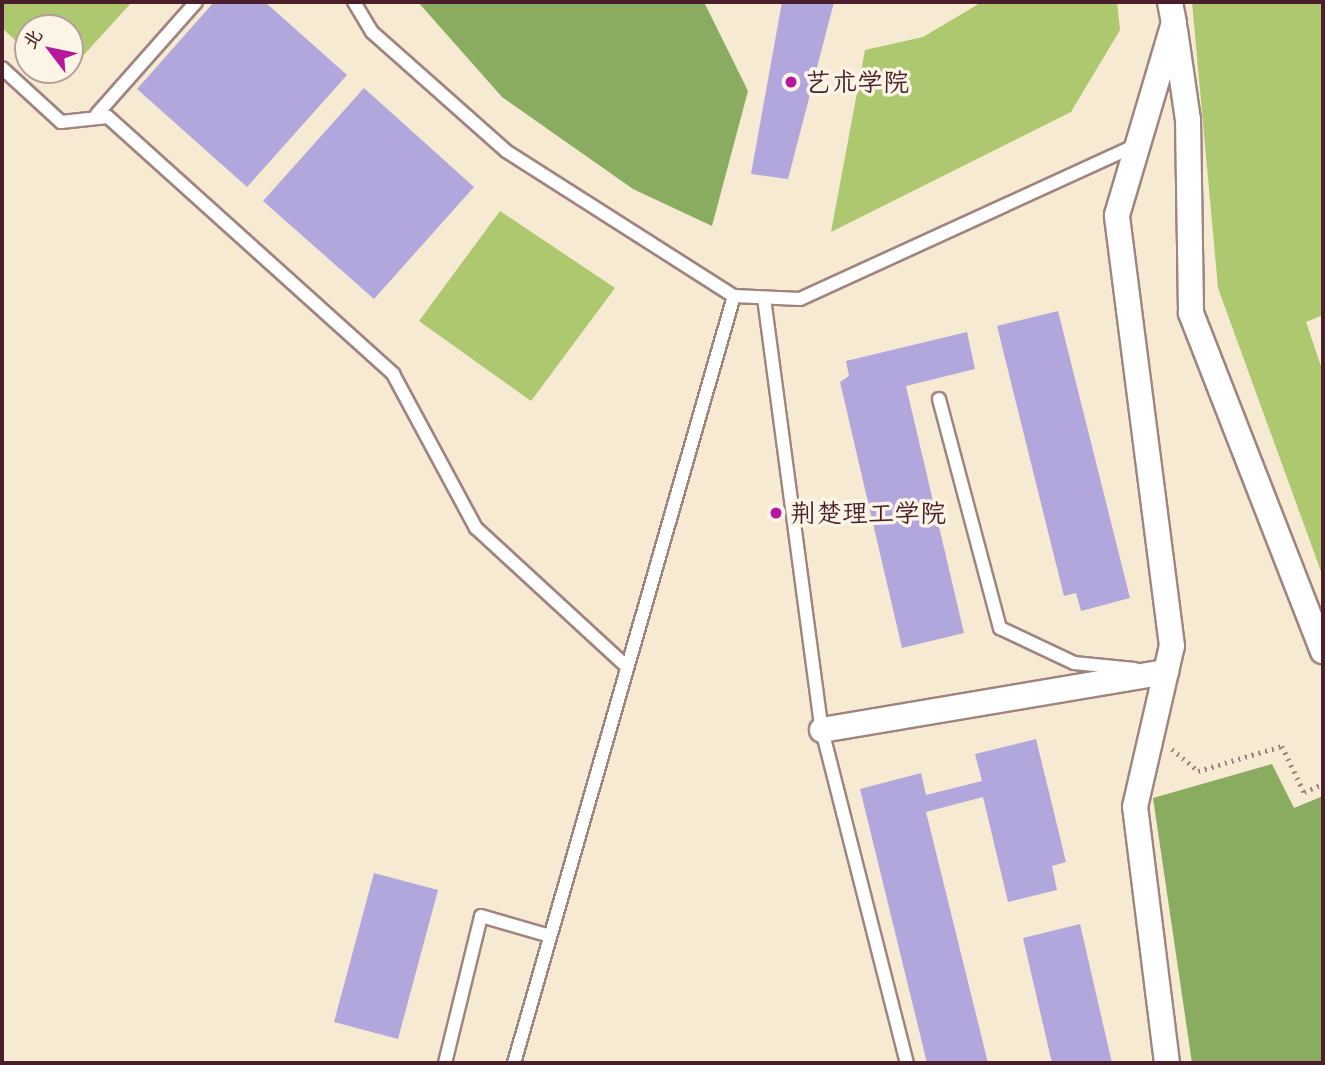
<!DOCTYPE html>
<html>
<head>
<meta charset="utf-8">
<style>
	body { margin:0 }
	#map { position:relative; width:1325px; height:1065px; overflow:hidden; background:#f7ead3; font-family:"Shantell Sans","LXGW WenKai TC",sans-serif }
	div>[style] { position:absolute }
	.green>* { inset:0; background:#adc86e }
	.forest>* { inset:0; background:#8aac61 }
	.building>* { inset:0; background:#b2a7dd }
	.path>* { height:4.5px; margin-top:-2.25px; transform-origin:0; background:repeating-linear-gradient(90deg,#a0847f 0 2px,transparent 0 7px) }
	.roads { filter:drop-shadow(2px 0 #a0847f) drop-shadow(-2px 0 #a0847f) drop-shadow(0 2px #a0847f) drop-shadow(0 -2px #a0847f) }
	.service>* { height:12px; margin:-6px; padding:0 6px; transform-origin:6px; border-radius:6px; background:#fff }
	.minor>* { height:24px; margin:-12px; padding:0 12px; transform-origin:12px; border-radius:12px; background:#fff }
	.dots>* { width:19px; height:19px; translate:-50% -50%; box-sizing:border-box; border:4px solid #fcf5e5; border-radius:50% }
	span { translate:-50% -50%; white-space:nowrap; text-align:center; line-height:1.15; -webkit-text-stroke:7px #fcf5e5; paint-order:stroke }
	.poi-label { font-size:26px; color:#4a1f2b }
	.left { translate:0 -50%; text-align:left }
	.frame { position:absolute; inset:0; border:4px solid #4a1f2b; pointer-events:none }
	.north { position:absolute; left:14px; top:14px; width:70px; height:70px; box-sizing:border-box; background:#fcf5e5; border:2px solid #b59f9b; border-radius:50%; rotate:302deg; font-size:19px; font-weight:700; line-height:28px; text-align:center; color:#4a1f2b }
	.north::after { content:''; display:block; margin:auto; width:24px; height:32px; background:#b5179e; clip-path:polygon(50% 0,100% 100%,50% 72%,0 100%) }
</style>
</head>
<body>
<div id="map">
	<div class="green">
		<i style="clip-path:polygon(2px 2px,132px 2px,60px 81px,48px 70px,70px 70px,70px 28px,28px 28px,28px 52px,2px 28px)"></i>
		<i style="clip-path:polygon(982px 2px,1117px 2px,1120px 30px,1071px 112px,831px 232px,865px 50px,923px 37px)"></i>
		<i style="clip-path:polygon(1192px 2px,1323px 2px,1323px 315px,1306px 322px,1323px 372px,1323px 577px,1218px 288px)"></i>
		<i style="clip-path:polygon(500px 211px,615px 288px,531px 401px,419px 321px)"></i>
	</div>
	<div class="forest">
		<i style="clip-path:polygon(418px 2px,704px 2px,748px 91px,712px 226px,633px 189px,502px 97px)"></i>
		<i style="clip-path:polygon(1272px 764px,1294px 808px,1323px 796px,1323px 1063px,1192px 1063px,1153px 798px)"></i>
	</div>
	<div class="building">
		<i style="clip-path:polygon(214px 2px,265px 2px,347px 75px,247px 187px,137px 89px)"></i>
		<i style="clip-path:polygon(782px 2px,834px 2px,788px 179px,751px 174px)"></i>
		<i style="clip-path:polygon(364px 88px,474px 187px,374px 299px,263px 201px)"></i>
		<i style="clip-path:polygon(1058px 311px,1130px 598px,1081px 611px,1076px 593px,1064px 596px,997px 326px)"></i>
		<i style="clip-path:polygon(967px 332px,975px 369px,906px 386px,964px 633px,902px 648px,840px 382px,849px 376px,846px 361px)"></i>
		<i style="clip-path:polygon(1036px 739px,1066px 862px,1052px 866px,1057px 890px,1008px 902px,983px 797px,926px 812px,988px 1063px,927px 1063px,860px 789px,921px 773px,926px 795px,982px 781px,975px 754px)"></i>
		<i style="clip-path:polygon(374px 873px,438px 890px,398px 1039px,334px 1022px)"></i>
		<i style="clip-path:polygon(1080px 924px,1112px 1063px,1052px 1063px,1023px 938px)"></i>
	</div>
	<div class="path">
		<i style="left:1172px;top:749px;width:34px;rotate:40deg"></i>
		<i style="left:1198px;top:771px;width:88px;rotate:-16.6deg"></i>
		<i style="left:1282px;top:746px;width:51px;rotate:64.4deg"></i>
		<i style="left:1304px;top:792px;width:21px;rotate:-23deg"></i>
	</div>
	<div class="roads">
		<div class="service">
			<i style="left:354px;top:2px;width:35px;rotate:59deg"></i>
			<i style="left:372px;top:32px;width:179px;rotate:41.6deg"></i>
			<i style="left:506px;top:151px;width:270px;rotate:32.5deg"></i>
			<i style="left:734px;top:296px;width:66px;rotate:2.6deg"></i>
			<i style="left:800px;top:299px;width:370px;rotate:-24.6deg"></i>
			<i style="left:2px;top:68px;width:80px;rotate:42.5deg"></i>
			<i style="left:61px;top:122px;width:47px;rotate:-6.1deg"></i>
			<i style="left:108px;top:117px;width:384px;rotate:42deg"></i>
			<i style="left:393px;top:374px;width:175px;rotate:61.7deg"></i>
			<i style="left:476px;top:528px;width:205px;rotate:42.6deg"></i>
			<i style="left:97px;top:114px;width:149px;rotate:-48.5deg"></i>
			<i style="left:764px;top:298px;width:436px;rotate:82.4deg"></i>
			<i style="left:822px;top:730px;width:344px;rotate:75.7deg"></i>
			<i style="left:939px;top:399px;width:237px;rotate:75.1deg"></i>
			<i style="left:1000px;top:628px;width:82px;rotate:25.3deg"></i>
			<i style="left:1074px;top:663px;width:61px;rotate:5.6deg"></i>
			<i style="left:445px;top:1063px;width:151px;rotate:-76.2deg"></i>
			<i style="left:481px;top:916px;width:72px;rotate:16.2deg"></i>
			<i style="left:514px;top:1063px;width:798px;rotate:-74deg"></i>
		</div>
		<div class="minor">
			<i style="left:1175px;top:30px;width:91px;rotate:81.8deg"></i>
			<i style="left:1188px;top:120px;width:193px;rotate:89.1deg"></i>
			<i style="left:1191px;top:313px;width:363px;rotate:68.7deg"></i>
			<i style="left:822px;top:730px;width:349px;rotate:-9.6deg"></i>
			<i style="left:1167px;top:1063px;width:258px;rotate:-97.1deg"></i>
			<i style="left:1135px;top:807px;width:165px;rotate:-77.1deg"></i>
			<i style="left:1172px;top:646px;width:434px;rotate:-97.3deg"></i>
			<i style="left:1117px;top:215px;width:200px;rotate:-73.5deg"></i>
			<i style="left:1174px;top:23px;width:21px;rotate:-101deg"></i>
		</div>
	</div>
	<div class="dots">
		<i style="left:791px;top:82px;background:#b5179e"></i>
		<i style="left:776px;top:513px;background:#b5179e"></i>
	</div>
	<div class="poi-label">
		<span class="left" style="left:805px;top:82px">艺术学院</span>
		<span class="left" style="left:790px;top:513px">荆楚理工学院</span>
	</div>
	<div class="frame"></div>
	<div class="north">北</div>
</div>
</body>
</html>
